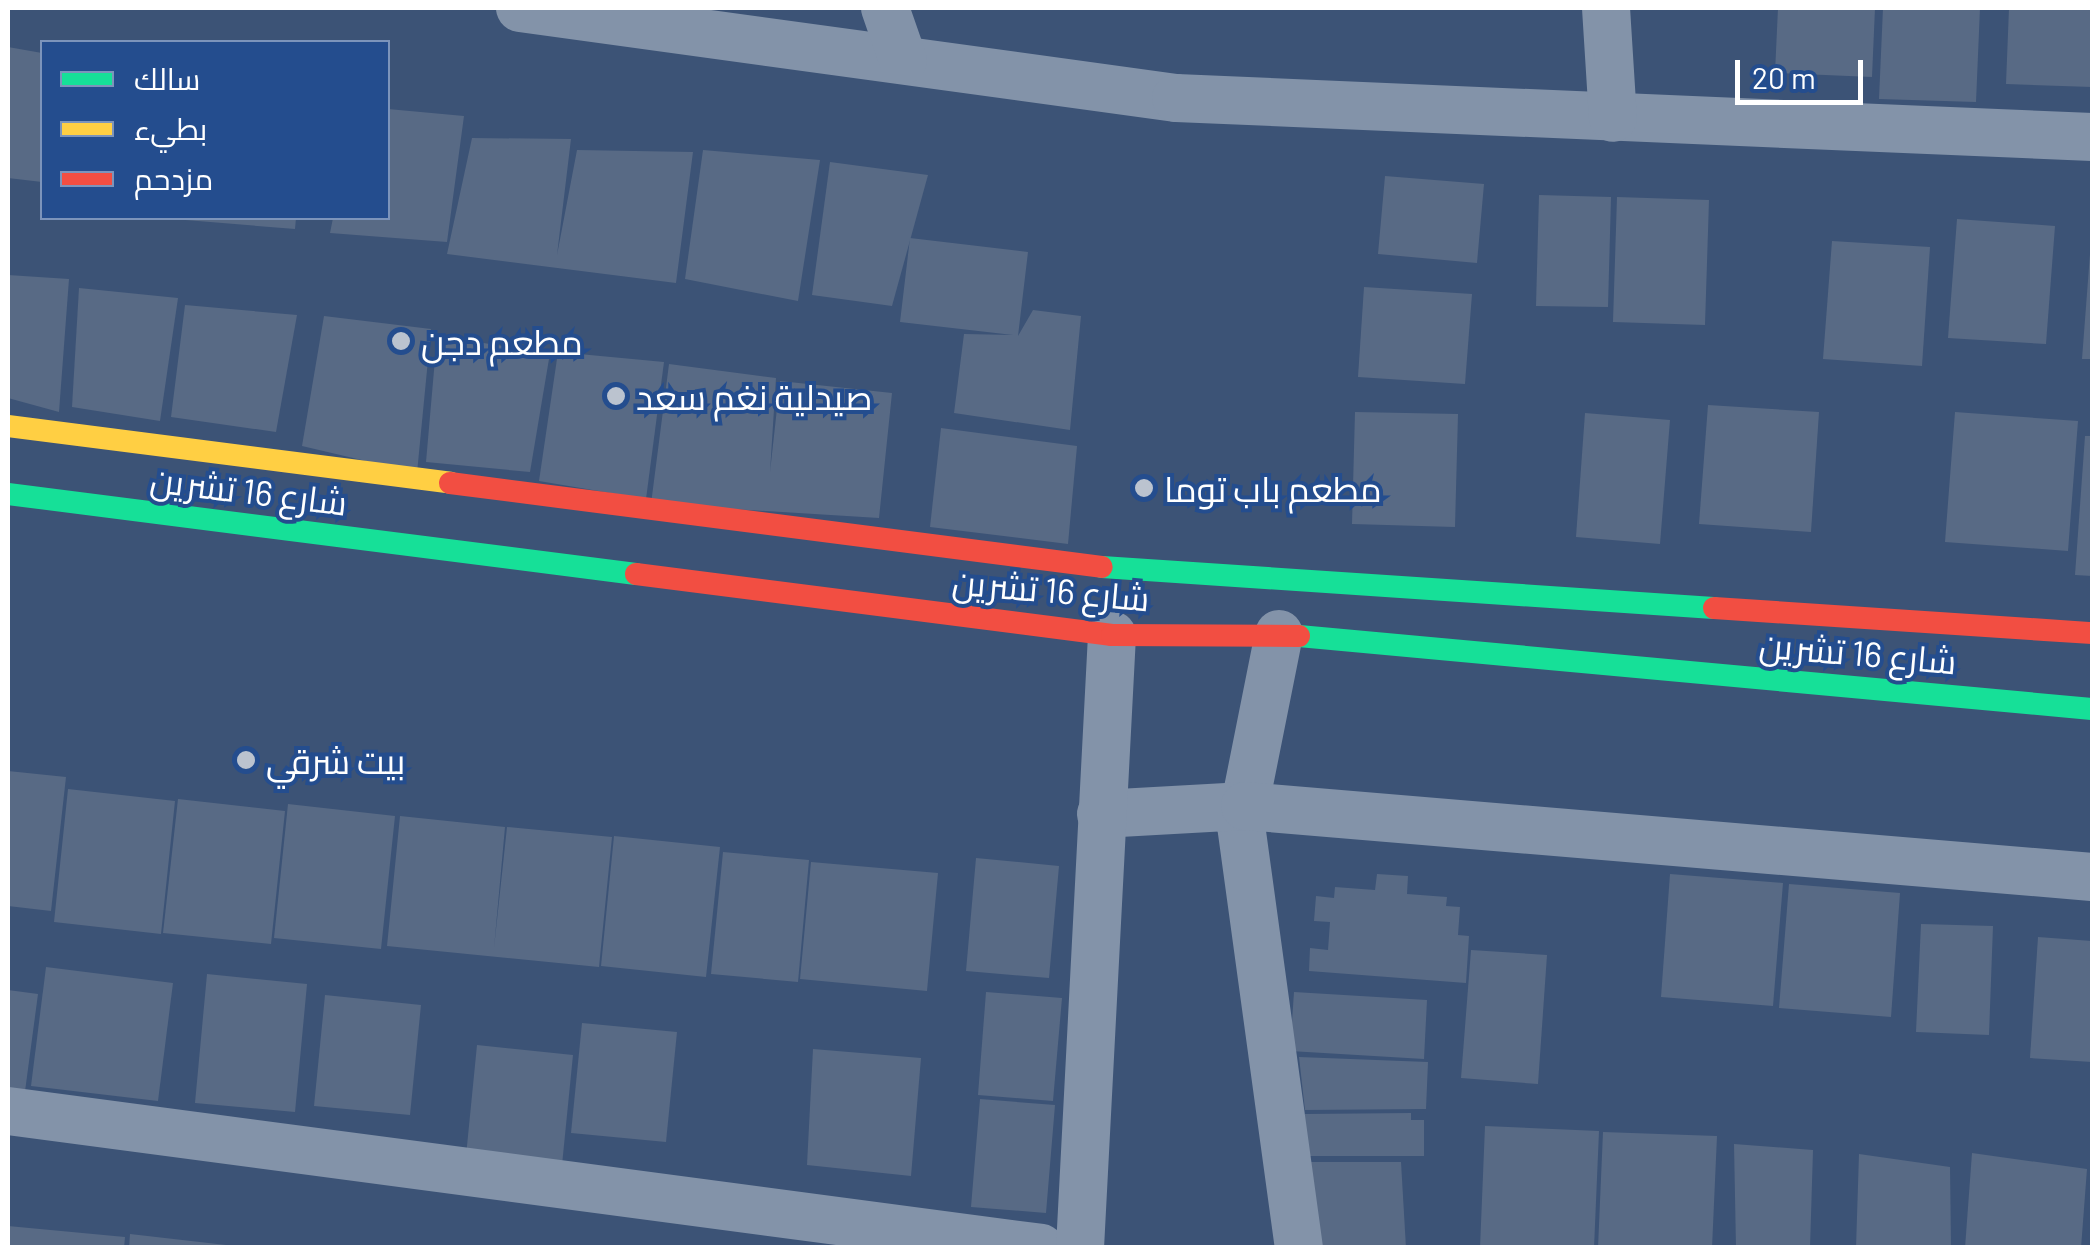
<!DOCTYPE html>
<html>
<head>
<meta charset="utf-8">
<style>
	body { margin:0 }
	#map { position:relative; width:2100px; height:1255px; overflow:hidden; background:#3c5376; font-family:Barlow,Cairo,sans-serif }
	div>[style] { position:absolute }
	.building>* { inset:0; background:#586a85 }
	.street>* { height:48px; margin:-24px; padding:0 24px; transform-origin:24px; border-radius:24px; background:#8393a9 }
	.fast>* { height:22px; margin:-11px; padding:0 11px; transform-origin:11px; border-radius:11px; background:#16e098 }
	.slow>* { height:22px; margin:-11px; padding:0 11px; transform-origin:11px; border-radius:11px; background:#ffcf43 }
	.jam>* { height:22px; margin:-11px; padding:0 11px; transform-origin:11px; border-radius:11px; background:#f24e42 }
	.dots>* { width:28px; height:28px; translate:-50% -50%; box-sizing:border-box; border:5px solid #244d8e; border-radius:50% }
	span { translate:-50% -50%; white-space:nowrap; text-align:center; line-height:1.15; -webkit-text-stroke:8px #244d8e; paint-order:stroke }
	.poi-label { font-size:35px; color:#fff }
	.left { translate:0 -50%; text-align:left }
	.street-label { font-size:35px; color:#fff }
	.frame { position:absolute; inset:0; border:10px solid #fff; pointer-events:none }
	.legend { position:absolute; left:40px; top:40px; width:350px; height:180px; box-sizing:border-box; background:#244d8e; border:2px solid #7c94bb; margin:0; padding:12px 18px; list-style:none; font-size:30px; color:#fff }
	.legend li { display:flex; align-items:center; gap:20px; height:50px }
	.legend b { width:50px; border:2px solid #7c94bb }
	.scale { position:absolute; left:1735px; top:60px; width:128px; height:45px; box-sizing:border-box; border:5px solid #fff; border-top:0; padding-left:12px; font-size:30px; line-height:35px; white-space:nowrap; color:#fff; -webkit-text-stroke:8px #244d8e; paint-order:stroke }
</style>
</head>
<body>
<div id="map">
	<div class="building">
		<i style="clip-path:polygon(1778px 8px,1875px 8px,1872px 77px,1775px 73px)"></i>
		<i style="clip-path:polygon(1883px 8px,1980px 8px,1976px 102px,1879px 99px)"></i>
		<i style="clip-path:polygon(2009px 8px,2092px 8px,2092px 87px,2006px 84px)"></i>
		<i style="clip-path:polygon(8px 47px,42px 53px,42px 182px,8px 178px)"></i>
		<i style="clip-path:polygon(388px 109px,464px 116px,447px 242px,330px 233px,333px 218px,388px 218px)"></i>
		<i style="clip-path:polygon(472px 138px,571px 139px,557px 255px,577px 150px,693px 152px,676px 283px,447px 254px)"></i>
		<i style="clip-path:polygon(703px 150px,820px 160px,798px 301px,685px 279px)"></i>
		<i style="clip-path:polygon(830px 162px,928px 175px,892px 306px,812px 295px)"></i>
		<i style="clip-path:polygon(1385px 176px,1484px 184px,1477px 263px,1378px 254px)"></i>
		<i style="clip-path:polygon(1539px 195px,1611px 197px,1608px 307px,1536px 306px)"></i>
		<i style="clip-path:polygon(1617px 197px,1709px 200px,1705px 325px,1613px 322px)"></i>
		<i style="clip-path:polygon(161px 218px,296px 218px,295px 229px)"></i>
		<i style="clip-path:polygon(1957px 219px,2055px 226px,2046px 344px,1948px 338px)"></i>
		<i style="clip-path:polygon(910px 238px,1028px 252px,1018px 336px,1033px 310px,1081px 316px,1070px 430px,954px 413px,964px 334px,1013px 335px,900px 322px)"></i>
		<i style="clip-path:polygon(1832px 241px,1930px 247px,1922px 366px,1823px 359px)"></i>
		<i style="clip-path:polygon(2090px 254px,2092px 254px,2092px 359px,2082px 359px)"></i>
		<i style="clip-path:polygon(8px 275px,69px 279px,59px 412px,8px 398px)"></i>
		<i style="clip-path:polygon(1364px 287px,1472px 294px,1465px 384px,1358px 377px)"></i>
		<i style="clip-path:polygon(79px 288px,178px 298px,160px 421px,72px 407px)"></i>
		<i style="clip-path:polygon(185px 305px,297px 315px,276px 432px,171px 417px)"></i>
		<i style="clip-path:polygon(324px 316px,431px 329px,417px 473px,302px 446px)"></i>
		<i style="clip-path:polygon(437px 336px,550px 353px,530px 472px,426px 462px)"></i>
		<i style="clip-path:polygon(558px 352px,664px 362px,646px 499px,539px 481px)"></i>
		<i style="clip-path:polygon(669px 364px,776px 378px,770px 472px,780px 381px,892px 393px,879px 518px,651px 504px)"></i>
		<i style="clip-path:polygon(1708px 405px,1819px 412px,1811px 532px,1699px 524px)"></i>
		<i style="clip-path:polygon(1355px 412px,1458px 414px,1455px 527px,1352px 524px)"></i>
		<i style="clip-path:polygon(1955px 412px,2078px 421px,2068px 551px,1945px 542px)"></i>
		<i style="clip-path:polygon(1585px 413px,1670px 420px,1660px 544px,1576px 537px)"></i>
		<i style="clip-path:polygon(941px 428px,1077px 446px,1068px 544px,930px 527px)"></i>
		<i style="clip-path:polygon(2085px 436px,2092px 436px,2092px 576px,2075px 575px)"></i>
		<i style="clip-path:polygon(8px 771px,66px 777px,51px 911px,8px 906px)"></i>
		<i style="clip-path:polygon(68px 789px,175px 801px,161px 934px,54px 922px)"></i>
		<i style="clip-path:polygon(178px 799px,285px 811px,271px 944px,163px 933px)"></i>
		<i style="clip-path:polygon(288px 804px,395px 816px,381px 949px,274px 938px)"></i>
		<i style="clip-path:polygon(400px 816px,505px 827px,494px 948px,507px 827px,612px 837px,599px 967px,387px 946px)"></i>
		<i style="clip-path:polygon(614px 836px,720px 847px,706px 977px,601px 966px)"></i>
		<i style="clip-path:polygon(723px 852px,809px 860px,798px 982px,711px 974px)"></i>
		<i style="clip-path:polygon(976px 858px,1059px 866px,1049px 978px,966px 971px)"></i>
		<i style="clip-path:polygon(811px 862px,938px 873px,927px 991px,800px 979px)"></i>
		<i style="clip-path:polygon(1377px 874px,1408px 876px,1407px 894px,1447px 897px,1446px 906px,1460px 907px,1458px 935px,1469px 936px,1466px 983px,1309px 971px,1310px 948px,1328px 950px,1330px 922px,1314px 921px,1316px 896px,1334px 898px,1335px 887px,1375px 890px)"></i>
		<i style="clip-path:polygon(1670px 874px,1783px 883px,1773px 1006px,1661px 997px)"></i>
		<i style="clip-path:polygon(1789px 884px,1900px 893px,1891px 1017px,1779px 1008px)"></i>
		<i style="clip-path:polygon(1921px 924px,1993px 926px,1989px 1035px,1916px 1032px)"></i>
		<i style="clip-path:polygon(2038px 937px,2092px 941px,2092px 1062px,2030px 1058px)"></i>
		<i style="clip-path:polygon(1471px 950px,1547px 955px,1538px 1084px,1461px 1078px)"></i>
		<i style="clip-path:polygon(46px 967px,173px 983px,158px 1101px,31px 1086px)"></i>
		<i style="clip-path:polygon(207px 974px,307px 984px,295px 1112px,195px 1103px)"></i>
		<i style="clip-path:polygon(8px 990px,38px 994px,24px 1099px,8px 1097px)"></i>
		<i style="clip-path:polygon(986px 992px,1062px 998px,1053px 1101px,978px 1095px)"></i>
		<i style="clip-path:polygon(1294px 992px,1427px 1000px,1424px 1059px,1290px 1051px)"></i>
		<i style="clip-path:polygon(325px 995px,421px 1005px,410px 1115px,314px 1106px)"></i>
		<i style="clip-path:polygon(582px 1023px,677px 1032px,666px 1142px,571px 1133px)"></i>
		<i style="clip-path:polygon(477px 1045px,573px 1055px,562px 1165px,466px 1156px)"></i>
		<i style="clip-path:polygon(813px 1049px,921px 1058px,911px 1176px,807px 1165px)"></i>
		<i style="clip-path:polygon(1299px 1057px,1428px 1062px,1426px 1109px,1305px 1110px)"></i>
		<i style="clip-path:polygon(980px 1099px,1055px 1105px,1046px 1213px,971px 1207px)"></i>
		<i style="clip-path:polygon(1411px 1113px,1411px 1120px,1424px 1120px,1424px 1156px,1305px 1156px,1305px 1114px)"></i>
		<i style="clip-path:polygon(1485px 1126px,1599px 1131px,1594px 1248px,1480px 1248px)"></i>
		<i style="clip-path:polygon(1603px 1132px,1717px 1136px,1712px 1248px,1598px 1248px)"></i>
		<i style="clip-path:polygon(1734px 1144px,1813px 1150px,1810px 1248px,1736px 1248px)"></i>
		<i style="clip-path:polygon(1972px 1153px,2087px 1169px,2081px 1248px,1965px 1248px)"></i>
		<i style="clip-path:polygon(1859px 1154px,1950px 1167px,1951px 1248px,1856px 1248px)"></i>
		<i style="clip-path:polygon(1309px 1162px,1401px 1162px,1406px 1248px,1318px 1248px)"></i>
		<i style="clip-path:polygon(8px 1226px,125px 1237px,124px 1248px,8px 1248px)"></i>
		<i style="clip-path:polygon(130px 1234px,226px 1245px,226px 1248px,129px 1248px)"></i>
	</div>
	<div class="street">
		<i style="left:520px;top:8px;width:662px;rotate:7.81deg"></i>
		<i style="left:1176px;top:98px;width:917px;rotate:2.44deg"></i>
		<i style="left:885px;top:8px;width:55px;rotate:70.9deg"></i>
		<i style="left:1606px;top:8px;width:110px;rotate:86.4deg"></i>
		<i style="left:1279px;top:634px;width:195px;rotate:101.3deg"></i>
		<i style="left:1241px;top:825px;width:427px;rotate:82.2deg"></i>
		<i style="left:1101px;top:814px;width:144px;rotate:-3.2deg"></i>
		<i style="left:1245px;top:806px;width:850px;rotate:4.79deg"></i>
		<i style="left:8px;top:1111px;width:1042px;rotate:7.55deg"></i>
		<i style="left:1080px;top:1248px;width:614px;rotate:-87.01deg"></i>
	</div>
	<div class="fast">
		<i style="left:8px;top:494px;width:633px;rotate:7.26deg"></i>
		<i style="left:1102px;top:567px;width:613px;rotate:3.83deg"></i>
		<i style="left:1299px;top:636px;width:796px;rotate:5.26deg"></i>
	</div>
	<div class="slow">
		<i style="left:8px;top:426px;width:446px;rotate:7.3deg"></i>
	</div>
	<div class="jam">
		<i style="left:450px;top:483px;width:657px;rotate:7.34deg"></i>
		<i style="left:636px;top:574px;width:480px;rotate:7.3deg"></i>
		<i style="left:1112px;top:635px;width:187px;rotate:0.3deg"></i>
		<i style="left:1714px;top:608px;width:379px;rotate:3.8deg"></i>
	</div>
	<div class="dots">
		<i style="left:401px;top:341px;background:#bbc3cf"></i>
		<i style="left:616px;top:396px;background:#bbc3cf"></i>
		<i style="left:1144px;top:488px;background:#bbc3cf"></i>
		<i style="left:246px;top:760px;background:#bbc3cf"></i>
	</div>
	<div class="poi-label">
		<span class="left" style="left:421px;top:341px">مطعم دجن</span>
		<span class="left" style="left:636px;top:396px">صيدلية نغم سعد</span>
		<span class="left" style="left:1164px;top:488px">مطعم باب توما</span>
		<span class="left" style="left:266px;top:760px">بيت شرقي</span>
	</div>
	<div class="street-label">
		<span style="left:249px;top:490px;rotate:7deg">شارع 16 تشرين</span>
		<span style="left:1051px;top:589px;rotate:5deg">شارع 16 تشرين</span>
		<span style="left:1858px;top:652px;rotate:5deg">شارع 16 تشرين</span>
	</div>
	<div class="frame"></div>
	<ul class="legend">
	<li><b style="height:12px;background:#16e098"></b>سالك</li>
	<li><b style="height:12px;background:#ffcf43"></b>بطيء</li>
	<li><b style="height:12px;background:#f24e42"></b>مزدحم</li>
	</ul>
	<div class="scale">20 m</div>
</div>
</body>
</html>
